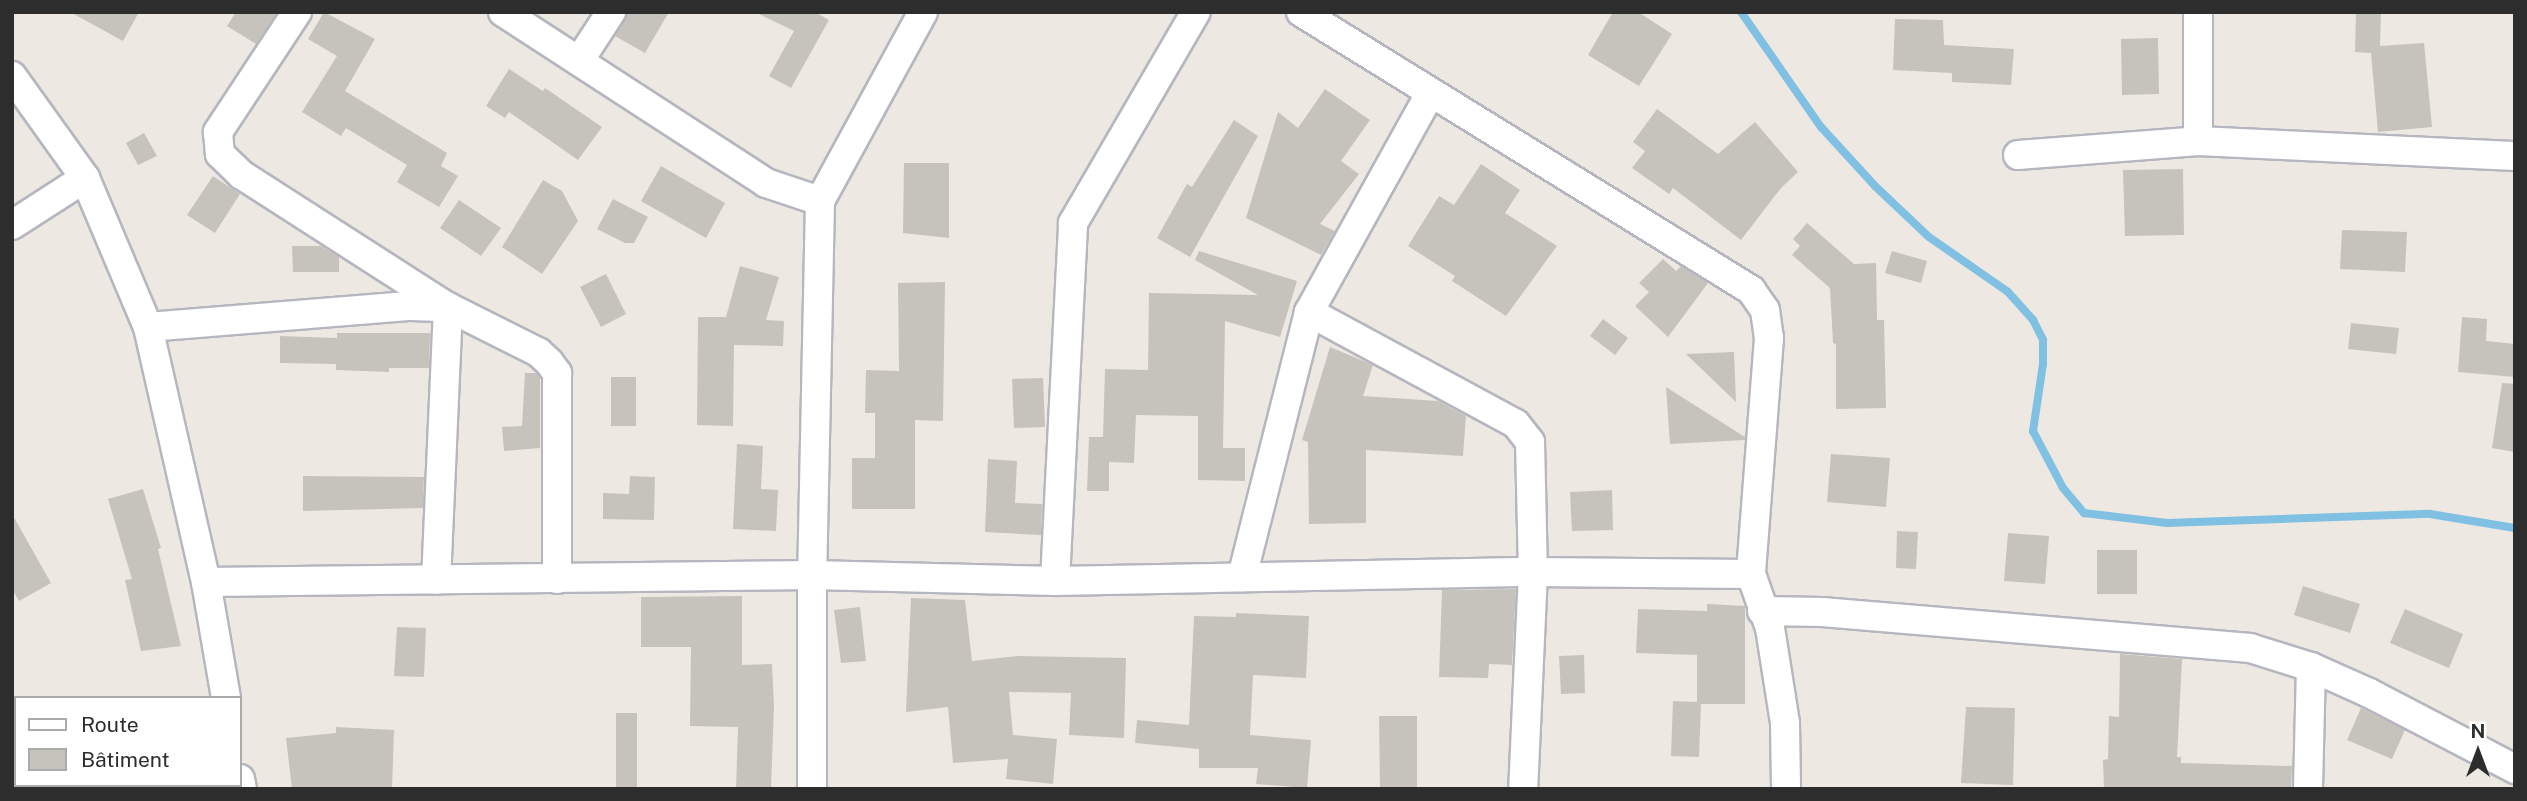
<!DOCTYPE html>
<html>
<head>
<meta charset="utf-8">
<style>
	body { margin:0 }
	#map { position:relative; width:2527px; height:801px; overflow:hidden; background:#ede9e2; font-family:"Public Sans",sans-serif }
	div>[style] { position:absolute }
	.stream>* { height:8px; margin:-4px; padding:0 4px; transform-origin:4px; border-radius:4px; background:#80c0e3 }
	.building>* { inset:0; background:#c6c3bd }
	.roads { filter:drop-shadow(2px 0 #b5b6bf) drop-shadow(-2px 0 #b5b6bf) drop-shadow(0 2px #b5b6bf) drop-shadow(0 -2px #b5b6bf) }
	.minor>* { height:28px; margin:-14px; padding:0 14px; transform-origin:14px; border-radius:14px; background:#fff }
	span { translate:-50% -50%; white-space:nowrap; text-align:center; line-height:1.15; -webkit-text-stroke:7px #fff; paint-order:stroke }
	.frame { position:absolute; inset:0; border:14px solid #2d2d2d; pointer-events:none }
	.legend { position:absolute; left:14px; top:696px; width:228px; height:91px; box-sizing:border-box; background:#fff; border:2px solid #ababab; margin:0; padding:9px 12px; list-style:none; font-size:21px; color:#2d2d2d }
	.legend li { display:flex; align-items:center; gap:14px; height:35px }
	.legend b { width:35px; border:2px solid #ababab }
	.north { position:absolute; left:2443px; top:717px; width:70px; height:70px; -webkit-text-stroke:5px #fff; paint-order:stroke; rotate:0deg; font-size:19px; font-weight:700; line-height:28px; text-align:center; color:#2d2d2d }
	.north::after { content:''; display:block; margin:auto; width:24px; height:32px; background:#2d2d2d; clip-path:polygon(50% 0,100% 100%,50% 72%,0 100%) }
</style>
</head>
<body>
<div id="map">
	<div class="stream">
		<i style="left:1741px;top:12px;width:140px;rotate:55.2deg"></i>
		<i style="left:1821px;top:127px;width:80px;rotate:47.5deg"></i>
		<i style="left:1875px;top:186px;width:74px;rotate:43.4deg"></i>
		<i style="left:1929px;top:237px;width:96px;rotate:34.8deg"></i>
		<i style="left:2008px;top:292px;width:38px;rotate:48deg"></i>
		<i style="left:2033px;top:320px;width:22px;rotate:63deg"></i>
		<i style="left:2043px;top:340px;width:24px;rotate:90deg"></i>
		<i style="left:2043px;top:364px;width:68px;rotate:98.5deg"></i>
		<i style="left:2033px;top:431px;width:64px;rotate:62.2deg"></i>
		<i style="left:2063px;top:488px;width:33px;rotate:50deg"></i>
		<i style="left:2084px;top:513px;width:84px;rotate:6.9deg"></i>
		<i style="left:2167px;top:523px;width:263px;rotate:-2deg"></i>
		<i style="left:2430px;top:514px;width:86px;rotate:9.4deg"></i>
	</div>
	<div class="building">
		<i style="clip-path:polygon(70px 12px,139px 12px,123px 41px)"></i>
		<i style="clip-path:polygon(236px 12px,277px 12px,256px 44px,227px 26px)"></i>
		<i style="clip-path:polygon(324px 12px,375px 39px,345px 91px,447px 153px,441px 166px,458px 176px,439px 207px,397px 182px,407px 165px,346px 128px,341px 136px,302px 112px,337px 56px,308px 39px)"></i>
		<i style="clip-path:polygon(669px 12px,645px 53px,615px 36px,628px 12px)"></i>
		<i style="clip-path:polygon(755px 12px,815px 12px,829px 20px,791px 88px,769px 76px,794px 31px)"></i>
		<i style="clip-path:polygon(1613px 12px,1638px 12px,1672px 34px,1639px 86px,1588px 55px)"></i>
		<i style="clip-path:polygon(2356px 12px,2381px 12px,2380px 46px,2424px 43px,2432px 127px,2378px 132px,2371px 53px,2355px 52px)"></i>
		<i style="clip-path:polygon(1895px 19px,1943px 20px,1944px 45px,2014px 49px,2011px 85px,1952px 82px,1952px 73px,1893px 70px)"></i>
		<i style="clip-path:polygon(2158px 38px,2159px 94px,2122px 95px,2121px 39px)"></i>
		<i style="clip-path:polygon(509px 69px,543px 91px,545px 88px,602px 127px,578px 160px,509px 112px,505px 118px,486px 106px)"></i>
		<i style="clip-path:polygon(1325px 89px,1370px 120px,1341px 161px,1359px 174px,1320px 224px,1335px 231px,1321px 255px,1246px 218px,1278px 112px,1298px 128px)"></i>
		<i style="clip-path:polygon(1657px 109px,1718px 154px,1755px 122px,1798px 172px,1781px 188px,1741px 240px,1673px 188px,1669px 194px,1632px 168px,1645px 151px,1633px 142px)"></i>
		<i style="clip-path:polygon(1234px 120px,1258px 136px,1190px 257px,1157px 238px,1187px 184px,1192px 187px)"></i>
		<i style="clip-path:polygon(144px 133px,157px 156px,138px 165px,126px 143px)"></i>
		<i style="clip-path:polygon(904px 163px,949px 163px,949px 238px,903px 233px)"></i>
		<i style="clip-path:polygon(1481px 164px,1520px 190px,1505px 213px,1557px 246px,1506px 316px,1452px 281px,1455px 276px,1408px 246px,1439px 196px,1454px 205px)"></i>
		<i style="clip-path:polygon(661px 166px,725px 203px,706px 238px,641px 201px)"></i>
		<i style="clip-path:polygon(2183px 169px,2184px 235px,2125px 236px,2123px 170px)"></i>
		<i style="clip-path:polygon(213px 176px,240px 194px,215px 233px,187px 215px)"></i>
		<i style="clip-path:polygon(543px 180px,562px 191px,578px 221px,542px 274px,502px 247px)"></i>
		<i style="clip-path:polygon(613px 199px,648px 217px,634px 243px,625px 243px,597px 229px)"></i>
		<i style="clip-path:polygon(459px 200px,501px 228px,481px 256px,440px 228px)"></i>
		<i style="clip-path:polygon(1807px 223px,1854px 264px,1876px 263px,1877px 320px,1884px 320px,1886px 408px,1836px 409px,1836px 344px,1833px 343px,1830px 288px,1792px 255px,1800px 246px,1793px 239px)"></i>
		<i style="clip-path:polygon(2342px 230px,2407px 232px,2405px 272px,2340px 269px)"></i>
		<i style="clip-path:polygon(292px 246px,321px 246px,339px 257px,339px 272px,293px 272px)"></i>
		<i style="clip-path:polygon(1199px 251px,1297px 281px,1280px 337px,1225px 321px,1223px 448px,1245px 448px,1245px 481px,1198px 480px,1198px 416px,1136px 415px,1134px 463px,1109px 462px,1109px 491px,1087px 491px,1089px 437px,1103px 437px,1105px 369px,1148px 370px,1149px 293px,1258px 295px,1195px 260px)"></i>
		<i style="clip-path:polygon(1892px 251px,1927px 261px,1921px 283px,1885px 273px)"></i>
		<i style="clip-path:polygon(1663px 259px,1676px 271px,1681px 266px,1708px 283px,1668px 337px,1635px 306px,1649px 292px,1639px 283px)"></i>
		<i style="clip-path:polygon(740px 266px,779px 277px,766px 320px,784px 321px,783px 346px,734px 345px,733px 426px,697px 425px,698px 317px,726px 317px)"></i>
		<i style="clip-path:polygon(606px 274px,626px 314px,601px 327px,580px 287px)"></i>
		<i style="clip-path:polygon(945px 282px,943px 421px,915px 420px,915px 509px,852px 509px,852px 458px,875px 458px,875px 413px,865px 413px,866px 370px,899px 371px,898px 283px)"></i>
		<i style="clip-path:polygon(2462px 317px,2487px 319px,2486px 341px,2515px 344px,2515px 377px,2458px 372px)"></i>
		<i style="clip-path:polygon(1603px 319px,1628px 338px,1615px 355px,1590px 336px)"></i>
		<i style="clip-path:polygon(2351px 323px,2399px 328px,2396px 354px,2348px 349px)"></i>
		<i style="clip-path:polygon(337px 333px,430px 333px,429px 368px,389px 368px,389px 372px,336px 370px,336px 364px,280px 363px,280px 336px,337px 338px)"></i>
		<i style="clip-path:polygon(1330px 347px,1373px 365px,1363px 396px,1438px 401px,1466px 416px,1463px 456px,1366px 450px,1366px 523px,1309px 524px,1308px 442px,1302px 440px)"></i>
		<i style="clip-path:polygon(1734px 352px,1736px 402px,1686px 354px)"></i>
		<i style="clip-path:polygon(525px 373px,537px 373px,540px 378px,540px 448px,504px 451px,502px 427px,522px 426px)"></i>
		<i style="clip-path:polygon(611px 377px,636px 377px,636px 426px,611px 426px)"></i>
		<i style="clip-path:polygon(1043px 378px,1045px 427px,1014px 428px,1012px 379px)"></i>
		<i style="clip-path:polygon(2502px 383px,2515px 384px,2515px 452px,2492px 448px)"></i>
		<i style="clip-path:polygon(1666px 387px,1745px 437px,1745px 440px,1670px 444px)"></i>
		<i style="clip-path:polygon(737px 444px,763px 446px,761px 489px,778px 490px,776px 531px,733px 529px)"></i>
		<i style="clip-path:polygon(1831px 454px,1890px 458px,1886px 507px,1827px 502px)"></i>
		<i style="clip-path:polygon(988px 459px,1017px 461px,1015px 503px,1042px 504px,1041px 535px,985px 532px)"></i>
		<i style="clip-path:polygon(303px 476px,424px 477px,423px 508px,303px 511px)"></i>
		<i style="clip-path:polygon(630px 476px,655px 477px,654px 520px,603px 519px,603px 493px,629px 494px)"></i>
		<i style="clip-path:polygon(143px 489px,161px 548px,158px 549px,181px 646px,141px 651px,125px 580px,132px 579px,108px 499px)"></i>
		<i style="clip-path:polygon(1612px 490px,1613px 530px,1572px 531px,1570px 492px)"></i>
		<i style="clip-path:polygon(12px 514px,51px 583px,19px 601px,12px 589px)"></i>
		<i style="clip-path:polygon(1897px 531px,1918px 532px,1916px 569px,1896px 568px)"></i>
		<i style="clip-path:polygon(2008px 533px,2049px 536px,2045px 584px,2004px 581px)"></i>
		<i style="clip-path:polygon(2097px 550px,2137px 550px,2137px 594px,2097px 594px)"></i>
		<i style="clip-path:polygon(2303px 586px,2360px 604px,2350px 633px,2294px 615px)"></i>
		<i style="clip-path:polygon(1516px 589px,1512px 665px,1489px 664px,1488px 678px,1439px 677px,1442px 590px)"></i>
		<i style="clip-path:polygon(742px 596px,742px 665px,772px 664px,774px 706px,771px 789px,736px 789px,738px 727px,690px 726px,691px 647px,641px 647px,641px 597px)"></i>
		<i style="clip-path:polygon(911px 598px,965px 600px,972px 661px,1017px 656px,1126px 658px,1124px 738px,1069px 735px,1071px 693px,1009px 692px,1013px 735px,1057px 739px,1053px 784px,1006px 779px,1008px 759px,953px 763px,948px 707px,906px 712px)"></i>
		<i style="clip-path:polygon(1707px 604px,1745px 606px,1745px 704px,1701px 704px,1699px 757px,1671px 756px,1673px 701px,1697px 702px,1697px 655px,1636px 653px,1638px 609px,1707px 611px)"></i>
		<i style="clip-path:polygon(860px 607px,866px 661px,841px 663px,834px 610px)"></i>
		<i style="clip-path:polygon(2405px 609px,2463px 634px,2449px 668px,2390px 643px)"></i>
		<i style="clip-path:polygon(1236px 613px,1309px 616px,1306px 678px,1253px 675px,1250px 735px,1311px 740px,1307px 788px,1256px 784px,1258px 768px,1199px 768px,1199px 749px,1135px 743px,1137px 720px,1189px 725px,1194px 616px,1236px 617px)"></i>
		<i style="clip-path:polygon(397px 627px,426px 628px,424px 677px,394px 676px)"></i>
		<i style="clip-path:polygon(2120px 654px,2182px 659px,2177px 757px,2181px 757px,2181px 763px,2292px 766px,2291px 789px,2104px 789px,2103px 760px,2108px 759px,2109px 716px,2119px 717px)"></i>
		<i style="clip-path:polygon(1584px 655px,1585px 693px,1561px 694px,1559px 656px)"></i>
		<i style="clip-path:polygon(1966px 707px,2015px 708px,2013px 785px,1961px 783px)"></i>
		<i style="clip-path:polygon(2361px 708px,2405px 730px,2392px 759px,2347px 740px)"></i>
		<i style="clip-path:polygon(616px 713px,637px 713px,637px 789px,616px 789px)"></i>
		<i style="clip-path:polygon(1379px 716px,1417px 716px,1417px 789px,1380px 789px)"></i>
		<i style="clip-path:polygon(336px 727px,394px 730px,392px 789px,292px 789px,286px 738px,336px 733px)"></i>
	</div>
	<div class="roads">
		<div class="minor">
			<i style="left:297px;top:12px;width:144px;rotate:123.4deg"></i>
			<i style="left:218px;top:132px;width:22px;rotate:85deg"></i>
			<i style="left:220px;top:154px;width:30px;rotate:44deg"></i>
			<i style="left:242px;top:175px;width:245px;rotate:32.7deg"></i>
			<i style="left:448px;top:307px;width:101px;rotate:26.6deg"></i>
			<i style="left:538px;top:352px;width:15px;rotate:42deg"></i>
			<i style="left:549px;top:362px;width:14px;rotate:54deg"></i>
			<i style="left:557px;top:373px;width:206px;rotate:90deg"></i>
			<i style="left:503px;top:12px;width:314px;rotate:33deg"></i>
			<i style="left:766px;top:183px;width:57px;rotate:18.4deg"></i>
			<i style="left:820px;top:201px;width:374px;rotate:91.2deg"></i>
			<i style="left:812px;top:575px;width:214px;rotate:90deg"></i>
			<i style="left:1301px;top:12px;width:529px;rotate:31.71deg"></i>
			<i style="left:1751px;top:290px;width:24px;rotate:55deg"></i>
			<i style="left:1765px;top:310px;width:28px;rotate:82deg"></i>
			<i style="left:1769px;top:338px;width:237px;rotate:94.4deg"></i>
			<i style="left:1751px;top:574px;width:57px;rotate:70.6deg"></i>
			<i style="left:1770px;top:628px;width:96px;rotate:81deg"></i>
			<i style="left:1785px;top:723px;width:66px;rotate:89.1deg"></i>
			<i style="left:579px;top:61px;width:59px;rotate:-56.9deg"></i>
			<i style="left:12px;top:76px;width:125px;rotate:54.4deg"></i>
			<i style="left:85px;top:178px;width:162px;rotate:67.1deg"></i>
			<i style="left:148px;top:327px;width:262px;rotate:77.2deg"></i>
			<i style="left:206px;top:582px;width:118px;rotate:80.2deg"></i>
			<i style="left:2198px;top:141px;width:129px;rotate:-90deg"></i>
			<i style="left:2018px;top:155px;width:181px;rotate:-4.4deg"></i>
			<i style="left:2198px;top:141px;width:317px;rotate:2.7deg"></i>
			<i style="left:820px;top:201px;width:215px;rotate:-61.4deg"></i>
			<i style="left:12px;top:225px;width:87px;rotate:-32.8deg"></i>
			<i style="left:1309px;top:312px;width:235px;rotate:28.4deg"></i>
			<i style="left:1516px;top:424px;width:23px;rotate:52deg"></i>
			<i style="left:1530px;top:442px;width:130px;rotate:88.7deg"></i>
			<i style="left:1533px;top:572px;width:217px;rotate:92.6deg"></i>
			<i style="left:148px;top:327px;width:264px;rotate:-4.6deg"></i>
			<i style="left:411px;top:306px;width:37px;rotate:2deg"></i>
			<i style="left:448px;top:307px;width:273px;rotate:92.5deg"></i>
			<i style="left:1242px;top:577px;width:273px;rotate:-75.8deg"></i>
			<i style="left:1309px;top:312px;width:249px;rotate:-61deg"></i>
			<i style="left:1055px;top:581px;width:358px;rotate:-87.1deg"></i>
			<i style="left:1073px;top:223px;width:244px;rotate:-59.8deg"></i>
			<i style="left:206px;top:582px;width:606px;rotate:-0.66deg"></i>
			<i style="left:812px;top:575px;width:243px;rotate:1.4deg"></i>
			<i style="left:1055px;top:581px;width:478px;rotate:-1.1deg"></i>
			<i style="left:1533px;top:572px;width:218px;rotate:0.5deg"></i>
			<i style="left:1762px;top:611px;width:60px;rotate:1deg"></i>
			<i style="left:1822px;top:612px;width:430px;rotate:4.8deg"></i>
			<i style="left:2250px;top:648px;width:64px;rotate:17.3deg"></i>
			<i style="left:2311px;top:667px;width:64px;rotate:24.1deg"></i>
			<i style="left:2369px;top:693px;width:165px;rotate:27.5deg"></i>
			<i style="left:240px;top:779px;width:10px;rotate:79deg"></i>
			<i style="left:2308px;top:789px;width:122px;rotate:-88.6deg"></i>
		</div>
	</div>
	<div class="frame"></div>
	<ul class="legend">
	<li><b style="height:9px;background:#fff"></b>Route</li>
	<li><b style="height:19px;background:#c6c3bd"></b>Bâtiment</li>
	</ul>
	<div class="north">N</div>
</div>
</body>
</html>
